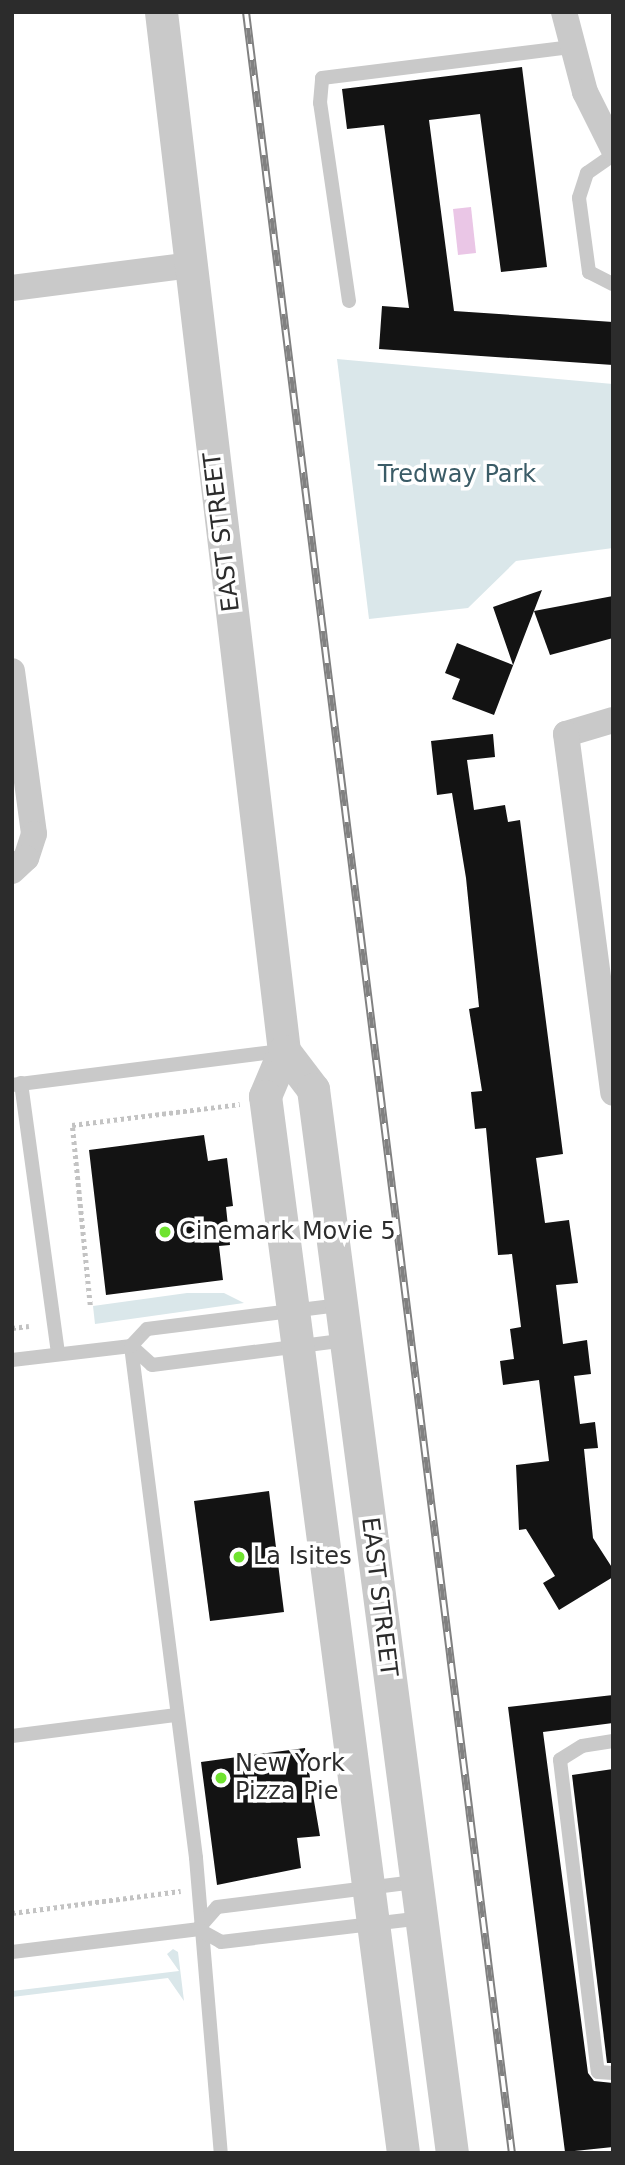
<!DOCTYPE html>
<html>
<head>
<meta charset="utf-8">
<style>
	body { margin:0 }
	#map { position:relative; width:625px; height:2165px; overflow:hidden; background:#fff; font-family:"DejaVu Sans",sans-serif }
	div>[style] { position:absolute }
	.green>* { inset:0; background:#dae7ea }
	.water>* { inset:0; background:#eac6e6 }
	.building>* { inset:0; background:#131313 }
	.path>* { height:4.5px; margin-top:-2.25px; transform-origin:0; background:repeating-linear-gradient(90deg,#c3c3c3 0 3.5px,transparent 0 7px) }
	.service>* { height:14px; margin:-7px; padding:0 7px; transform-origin:7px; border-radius:7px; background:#c9c9c9 }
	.minor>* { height:26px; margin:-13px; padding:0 13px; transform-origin:13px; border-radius:13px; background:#c9c9c9 }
	.tertiary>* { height:33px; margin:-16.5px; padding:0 16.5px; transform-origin:16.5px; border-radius:16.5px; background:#c9c9c9 }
	.rail>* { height:8px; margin-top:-4px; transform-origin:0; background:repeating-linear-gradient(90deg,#fff 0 16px,#818181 0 32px); box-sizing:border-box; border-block:2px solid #818181 }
	.dots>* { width:19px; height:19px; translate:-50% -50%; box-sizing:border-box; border:4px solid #fff; border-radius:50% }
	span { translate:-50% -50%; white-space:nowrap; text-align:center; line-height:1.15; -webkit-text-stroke:7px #fff; paint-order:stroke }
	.park-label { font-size:24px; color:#3b5c67 }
	.street-label { font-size:24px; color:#2c2c2c }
	.poi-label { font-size:24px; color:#2c2c2c }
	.left { translate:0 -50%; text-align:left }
	.frame { position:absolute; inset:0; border:14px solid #2c2c2c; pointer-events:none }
</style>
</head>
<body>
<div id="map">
	<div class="green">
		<i style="clip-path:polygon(337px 359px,613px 384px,613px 548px,516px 561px,468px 608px,369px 619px)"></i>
		<i style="clip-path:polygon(187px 1293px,224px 1293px,244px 1303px,95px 1324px,93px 1306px)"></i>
		<i style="clip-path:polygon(173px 1949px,178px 1952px,184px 2001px,168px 1978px,12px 1997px,12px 1991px,179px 1971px,167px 1954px)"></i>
	</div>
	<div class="water">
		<i style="clip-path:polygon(471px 207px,476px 253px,458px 255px,453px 209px)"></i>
	</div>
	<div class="building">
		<i style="clip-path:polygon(522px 67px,547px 267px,501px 272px,480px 114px,429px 120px,454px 311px,613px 322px,613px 365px,379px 349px,382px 306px,409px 308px,384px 125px,347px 129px,342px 89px)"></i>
		<i style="clip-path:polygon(542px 590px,494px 715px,452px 699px,460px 679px,445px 673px,457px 643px,513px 665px,493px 607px)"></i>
		<i style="clip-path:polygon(613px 596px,613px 638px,550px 655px,534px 611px)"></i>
		<i style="clip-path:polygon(493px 734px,495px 757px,467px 760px,474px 810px,505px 805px,508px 822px,520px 820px,563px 1154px,536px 1158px,545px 1223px,569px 1220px,578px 1283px,556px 1285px,563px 1344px,587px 1340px,591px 1374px,574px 1376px,580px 1424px,595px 1422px,598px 1448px,584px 1449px,593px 1538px,613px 1569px,613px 1577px,559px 1610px,543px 1583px,555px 1576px,526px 1529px,519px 1530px,516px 1465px,549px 1461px,539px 1380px,503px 1385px,500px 1361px,514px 1359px,510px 1329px,521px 1327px,512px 1254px,498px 1255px,486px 1128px,475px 1129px,471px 1092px,482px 1091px,469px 1009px,479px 1007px,466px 878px,452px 793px,437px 795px,431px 741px)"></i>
		<i style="clip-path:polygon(204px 1135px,208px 1161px,227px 1158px,233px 1206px,226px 1207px,230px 1245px,219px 1246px,223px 1280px,106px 1295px,89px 1150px)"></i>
		<i style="clip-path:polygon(269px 1491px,284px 1612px,210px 1621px,194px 1501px)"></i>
		<i style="clip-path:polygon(613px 1695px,613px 1723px,543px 1732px,588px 2073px,594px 2081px,613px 2083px,613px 2147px,565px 2152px,508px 1707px)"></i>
		<i style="clip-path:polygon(305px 1748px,320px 1836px,297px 1838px,301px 1868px,217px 1885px,201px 1762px)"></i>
		<i style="clip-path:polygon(613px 1769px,613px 2063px,607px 2063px,572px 1775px)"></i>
	</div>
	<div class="path">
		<i style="left:90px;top:1305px;width:181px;rotate:-95.7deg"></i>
		<i style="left:72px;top:1125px;width:169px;rotate:-7.1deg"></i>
		<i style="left:12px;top:1328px;width:17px;rotate:-7deg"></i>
		<i style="left:12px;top:1913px;width:170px;rotate:-7.4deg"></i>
	</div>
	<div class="service">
		<i style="left:613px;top:155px;width:32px;rotate:145deg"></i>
		<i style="left:587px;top:173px;width:26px;rotate:108deg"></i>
		<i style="left:579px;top:198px;width:75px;rotate:82.3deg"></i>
		<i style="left:589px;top:272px;width:27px;rotate:27deg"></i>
		<i style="left:349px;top:301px;width:200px;rotate:-98.3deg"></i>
		<i style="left:320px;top:103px;width:25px;rotate:-85deg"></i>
		<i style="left:322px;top:78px;width:250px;rotate:-7.1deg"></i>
		<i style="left:21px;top:1083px;width:273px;rotate:82.2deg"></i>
		<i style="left:12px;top:1085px;width:272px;rotate:-7.2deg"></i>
		<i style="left:131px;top:1346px;width:516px;rotate:82.76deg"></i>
		<i style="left:196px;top:1858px;width:296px;rotate:85.2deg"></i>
		<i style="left:131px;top:1346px;width:28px;rotate:42deg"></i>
		<i style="left:152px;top:1365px;width:196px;rotate:-7.3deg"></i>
		<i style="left:12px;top:1360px;width:120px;rotate:-6.7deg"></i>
		<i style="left:131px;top:1346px;width:23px;rotate:-47deg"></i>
		<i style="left:147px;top:1329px;width:195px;rotate:-7.1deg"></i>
		<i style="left:12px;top:1736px;width:166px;rotate:-7.3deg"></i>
		<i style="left:613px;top:1741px;width:31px;rotate:171deg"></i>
		<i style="left:582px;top:1746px;width:26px;rotate:148deg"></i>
		<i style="left:560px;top:1760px;width:314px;rotate:83.1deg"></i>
		<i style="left:598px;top:2072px;width:15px;rotate:4deg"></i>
		<i style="left:198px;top:1929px;width:29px;rotate:-49deg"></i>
		<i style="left:217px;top:1907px;width:201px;rotate:-7.2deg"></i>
		<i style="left:12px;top:1952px;width:187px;rotate:-7deg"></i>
		<i style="left:198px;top:1929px;width:26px;rotate:29deg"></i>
		<i style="left:221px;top:1942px;width:201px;rotate:-6.8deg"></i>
	</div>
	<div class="minor">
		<i style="left:564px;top:12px;width:83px;rotate:75.3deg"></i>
		<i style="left:585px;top:92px;width:63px;rotate:63.4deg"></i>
		<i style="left:12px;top:288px;width:180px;rotate:-7.3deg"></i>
		<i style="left:12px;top:671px;width:164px;rotate:82.3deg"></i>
		<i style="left:34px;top:834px;width:25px;rotate:108deg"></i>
		<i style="left:26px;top:858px;width:19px;rotate:137deg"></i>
		<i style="left:613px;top:720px;width:49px;rotate:163.4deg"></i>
		<i style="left:566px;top:734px;width:362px;rotate:82.5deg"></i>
	</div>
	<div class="tertiary">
		<i style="left:161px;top:12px;width:1046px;rotate:83.25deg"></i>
		<i style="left:284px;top:1051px;width:49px;rotate:112.9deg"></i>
		<i style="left:265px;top:1096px;width:1066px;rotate:82.56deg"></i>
		<i style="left:284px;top:1051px;width:48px;rotate:52.7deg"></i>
		<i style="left:313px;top:1089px;width:1073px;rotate:82.56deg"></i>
	</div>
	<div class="rail">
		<i style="left:246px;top:12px;width:2157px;rotate:82.92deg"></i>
	</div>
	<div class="dots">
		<i style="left:165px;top:1232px;background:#6fe32f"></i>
		<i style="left:239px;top:1557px;background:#6fe32f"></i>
		<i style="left:221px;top:1778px;background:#6fe32f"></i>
	</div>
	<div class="park-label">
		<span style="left:457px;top:475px">Tredway Park</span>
	</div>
	<div class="street-label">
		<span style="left:222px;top:532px;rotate:-97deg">EAST STREET</span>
		<span style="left:379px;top:1597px;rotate:83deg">EAST STREET</span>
	</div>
	<div class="poi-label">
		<span class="left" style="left:179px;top:1232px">Cinemark Movie 5</span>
		<span class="left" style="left:253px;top:1557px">La Isites</span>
		<span class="left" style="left:235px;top:1778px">New York<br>Pizza Pie</span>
	</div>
	<div class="frame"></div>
</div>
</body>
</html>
